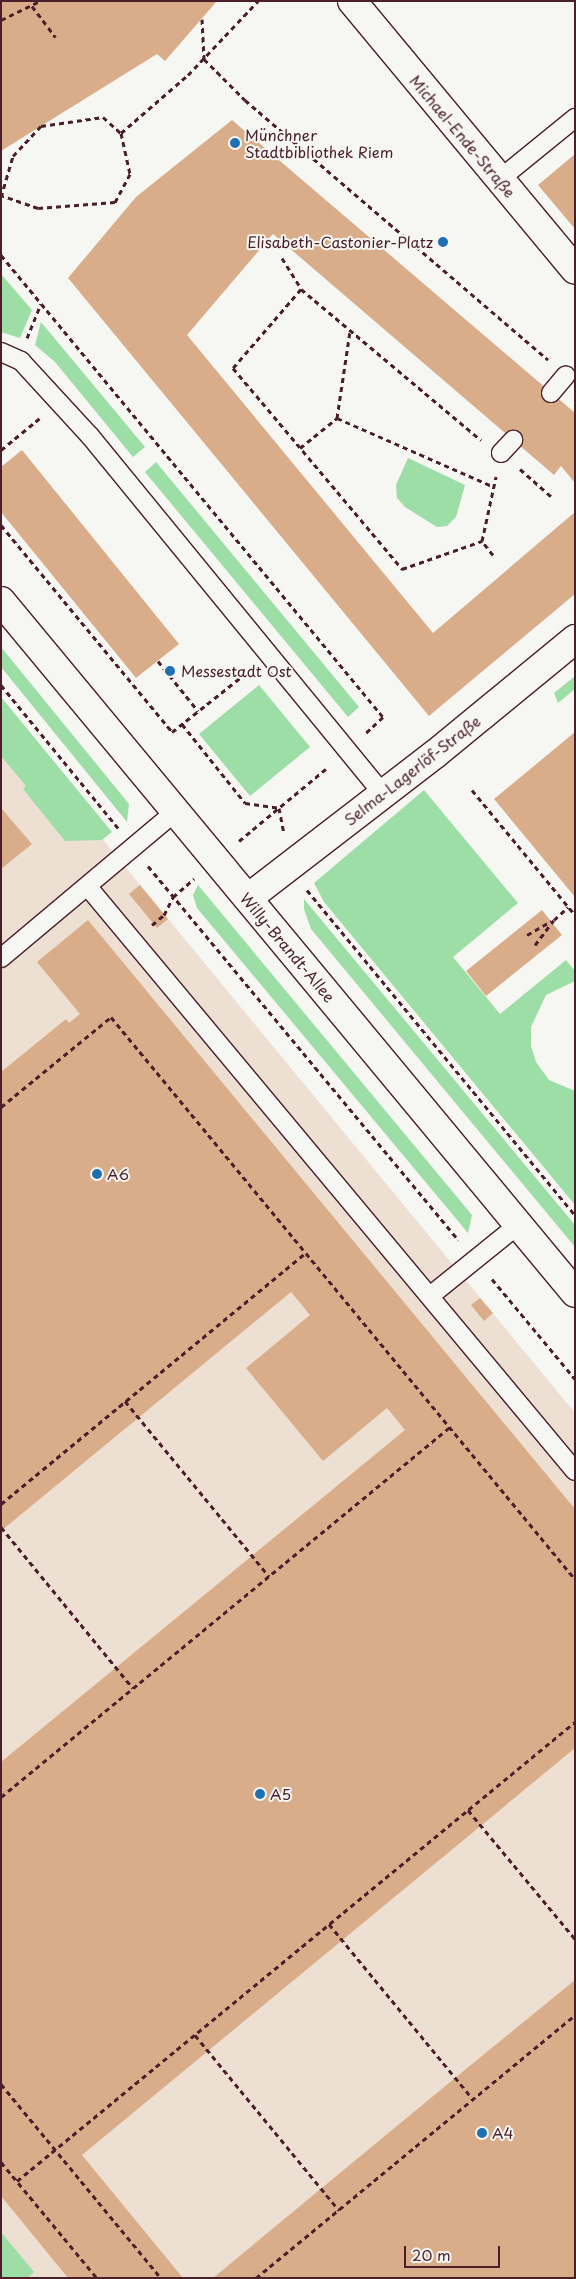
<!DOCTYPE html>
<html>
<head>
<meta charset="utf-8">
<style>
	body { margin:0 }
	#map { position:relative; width:576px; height:2279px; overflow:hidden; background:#f6f6f2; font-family:"Playpen Sans",sans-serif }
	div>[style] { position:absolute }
	.built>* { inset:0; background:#ede0d3 }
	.green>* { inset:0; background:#9ddda6 }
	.building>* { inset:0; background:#d9ad8a }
	.path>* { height:3px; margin-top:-1.5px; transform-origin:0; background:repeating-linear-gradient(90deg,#4a1f2b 0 5px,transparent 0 9px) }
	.roads { filter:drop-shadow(1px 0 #4a1f2b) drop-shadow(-1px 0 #4a1f2b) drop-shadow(0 1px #4a1f2b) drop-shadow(0 -1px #4a1f2b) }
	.service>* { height:18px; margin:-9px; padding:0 9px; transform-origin:9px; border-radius:9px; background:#f6f6f2 }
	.minor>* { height:28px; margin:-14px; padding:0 14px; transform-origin:14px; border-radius:14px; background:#f6f6f2 }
	.secondary>* { height:28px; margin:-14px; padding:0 14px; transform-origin:14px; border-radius:14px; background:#f6f6f2 }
	.dots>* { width:14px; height:14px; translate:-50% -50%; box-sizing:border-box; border:2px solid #f6f6f2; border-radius:50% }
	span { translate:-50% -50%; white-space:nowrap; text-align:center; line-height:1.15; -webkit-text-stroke:4px #f6f6f2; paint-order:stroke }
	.poi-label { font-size:15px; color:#4a1f2b }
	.left { translate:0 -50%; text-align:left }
	.right { translate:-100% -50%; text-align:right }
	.street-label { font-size:15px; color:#4a1f2b }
	.frame { position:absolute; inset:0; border:2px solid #4a1f2b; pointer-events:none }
	.scale { position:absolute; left:404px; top:2246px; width:96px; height:22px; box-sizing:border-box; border:2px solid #4a1f2b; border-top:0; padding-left:6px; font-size:15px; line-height:18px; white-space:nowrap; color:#4a1f2b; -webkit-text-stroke:4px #f6f6f2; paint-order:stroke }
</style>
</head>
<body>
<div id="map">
	<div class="built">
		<i style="clip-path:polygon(1px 716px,575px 1413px,575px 2278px,1px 2278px)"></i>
	</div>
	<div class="green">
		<i style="clip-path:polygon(1px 274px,32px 310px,20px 338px,1px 332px)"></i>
		<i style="clip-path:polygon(41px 322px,145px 447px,133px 457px,55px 362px,35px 345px)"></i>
		<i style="clip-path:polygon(408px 458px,465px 485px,456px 517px,447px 526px,437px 527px,405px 507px,397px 498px,396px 485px)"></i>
		<i style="clip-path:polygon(156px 462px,359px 707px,348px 717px,145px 472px)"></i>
		<i style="clip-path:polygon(1px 647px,129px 804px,127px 822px,1px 667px)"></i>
		<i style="clip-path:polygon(575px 676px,575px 689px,558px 703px,554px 693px)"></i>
		<i style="clip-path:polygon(259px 685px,310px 747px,250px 796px,199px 734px)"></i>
		<i style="clip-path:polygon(1px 697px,112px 832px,102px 840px,65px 841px,23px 789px,26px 786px,1px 756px)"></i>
		<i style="clip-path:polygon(424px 790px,518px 903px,453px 957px,500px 1014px,566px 960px,575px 971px,575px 981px,546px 995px,531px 1027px,531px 1046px,536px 1062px,549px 1080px,575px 1091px,575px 1205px,324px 902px,314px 883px)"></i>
		<i style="clip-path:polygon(198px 885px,472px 1215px,468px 1233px,197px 908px,193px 895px)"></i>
		<i style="clip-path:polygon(304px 899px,575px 1225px,575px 1247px,311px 929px,304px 909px)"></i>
		<i style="clip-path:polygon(1px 2232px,34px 2272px,28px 2278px,1px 2278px)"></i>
	</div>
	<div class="building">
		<i style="clip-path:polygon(1px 1px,217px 1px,165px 61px,157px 54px,1px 151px)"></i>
		<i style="clip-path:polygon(232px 120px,575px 413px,575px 483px,561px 466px,554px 475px,273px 234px,187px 335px,433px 633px,575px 512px,575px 594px,429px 716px,68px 278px,136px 197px)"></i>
		<i style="clip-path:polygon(575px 154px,575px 229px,538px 185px)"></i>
		<i style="clip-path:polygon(22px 450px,179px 644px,136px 678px,1px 512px,1px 467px)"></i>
		<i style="clip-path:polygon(575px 732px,575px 897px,494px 799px)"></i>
		<i style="clip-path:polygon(1px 808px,32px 844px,1px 869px)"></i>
		<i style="clip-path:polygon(140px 885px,168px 919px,157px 928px,129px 894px)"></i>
		<i style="clip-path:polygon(542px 910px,562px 935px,486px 996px,466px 971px)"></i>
		<i style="clip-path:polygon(88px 920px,575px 1509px,575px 1748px,82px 2155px,183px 2278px,68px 2278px,1px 2196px,1px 1762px,405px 1430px,387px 1408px,323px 1461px,246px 1368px,310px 1315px,291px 1292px,1px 1531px,1px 1072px,66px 1019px,69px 1023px,80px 1014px,37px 962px)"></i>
		<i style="clip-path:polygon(480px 1298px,493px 1313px,484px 1321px,471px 1305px)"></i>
		<i style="clip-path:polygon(575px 1980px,575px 2278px,213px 2278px,455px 2078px)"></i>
	</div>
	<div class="path">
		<i style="left:32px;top:6px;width:39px;rotate:53deg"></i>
		<i style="left:202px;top:19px;width:40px;rotate:87.1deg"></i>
		<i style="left:204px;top:59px;width:58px;rotate:45deg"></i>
		<i style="left:245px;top:100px;width:399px;rotate:40.6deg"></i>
		<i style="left:1px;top:20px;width:43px;rotate:-26deg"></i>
		<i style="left:121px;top:133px;width:89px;rotate:-40.9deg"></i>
		<i style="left:188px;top:75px;width:102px;rotate:-46.6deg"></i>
		<i style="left:1px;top:197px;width:43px;rotate:-73.7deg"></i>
		<i style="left:13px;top:156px;width:41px;rotate:-47deg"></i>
		<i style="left:41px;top:126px;width:63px;rotate:-8.3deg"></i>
		<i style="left:103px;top:117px;width:24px;rotate:42deg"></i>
		<i style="left:121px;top:133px;width:42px;rotate:77.6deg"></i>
		<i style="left:130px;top:174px;width:32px;rotate:118deg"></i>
		<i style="left:115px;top:202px;width:77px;rotate:175.5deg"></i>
		<i style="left:38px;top:208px;width:37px;rotate:-161deg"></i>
		<i style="left:1px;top:255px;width:599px;rotate:50.41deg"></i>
		<i style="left:383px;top:717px;width:23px;rotate:137deg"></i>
		<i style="left:282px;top:258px;width:36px;rotate:58deg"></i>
		<i style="left:301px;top:289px;width:235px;rotate:40deg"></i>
		<i style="left:301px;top:289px;width:104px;rotate:130.7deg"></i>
		<i style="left:233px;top:368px;width:263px;rotate:49.9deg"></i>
		<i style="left:402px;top:569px;width:85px;rotate:-19.3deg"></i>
		<i style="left:27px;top:338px;width:37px;rotate:-68deg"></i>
		<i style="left:337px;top:418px;width:171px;rotate:23.7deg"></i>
		<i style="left:300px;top:448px;width:48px;rotate:-39deg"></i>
		<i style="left:337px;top:418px;width:88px;rotate:-81.5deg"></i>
		<i style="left:1px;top:450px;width:50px;rotate:-39.4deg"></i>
		<i style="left:520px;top:469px;width:44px;rotate:41.3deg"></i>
		<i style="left:1px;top:525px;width:268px;rotate:50.4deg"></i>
		<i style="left:172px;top:732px;width:100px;rotate:-38.5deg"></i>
		<i style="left:493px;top:555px;width:18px;rotate:-128deg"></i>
		<i style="left:482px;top:541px;width:66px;rotate:-77.7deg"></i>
		<i style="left:158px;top:661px;width:64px;rotate:51.3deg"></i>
		<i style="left:1px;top:685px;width:185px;rotate:50.7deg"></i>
		<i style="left:182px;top:724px;width:101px;rotate:51.4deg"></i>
		<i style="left:245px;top:803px;width:34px;rotate:8deg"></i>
		<i style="left:279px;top:808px;width:25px;rotate:79deg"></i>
		<i style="left:472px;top:790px;width:162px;rotate:50.5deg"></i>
		<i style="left:239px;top:841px;width:116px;rotate:-39.7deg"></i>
		<i style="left:148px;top:866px;width:486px;rotate:50.3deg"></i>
		<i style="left:307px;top:890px;width:421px;rotate:50.5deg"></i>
		<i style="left:152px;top:925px;width:16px;rotate:-40deg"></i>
		<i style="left:164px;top:915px;width:20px;rotate:-63deg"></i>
		<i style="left:173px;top:897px;width:28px;rotate:-41deg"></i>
		<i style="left:527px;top:935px;width:28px;rotate:-30deg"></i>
		<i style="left:535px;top:945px;width:31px;rotate:-53deg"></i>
		<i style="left:554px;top:920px;width:19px;rotate:-43deg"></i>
		<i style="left:1px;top:1107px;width:142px;rotate:-39.3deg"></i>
		<i style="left:111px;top:1017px;width:729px;rotate:50.46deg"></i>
		<i style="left:492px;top:1279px;width:130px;rotate:50.3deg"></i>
		<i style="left:125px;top:1401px;width:227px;rotate:50.6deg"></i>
		<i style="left:1px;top:1504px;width:395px;rotate:-39.5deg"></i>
		<i style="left:1px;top:1527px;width:208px;rotate:50.7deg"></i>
		<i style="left:1px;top:1797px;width:582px;rotate:-39.49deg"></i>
		<i style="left:468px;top:1810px;width:168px;rotate:50.3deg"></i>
		<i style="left:329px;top:1924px;width:227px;rotate:50.6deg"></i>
		<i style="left:195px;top:2035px;width:227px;rotate:50.6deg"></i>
		<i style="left:1px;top:2084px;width:251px;rotate:50.5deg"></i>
		<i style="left:1px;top:2162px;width:151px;rotate:50.4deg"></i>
		<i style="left:17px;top:2181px;width:723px;rotate:-39.44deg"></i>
		<i style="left:256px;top:2278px;width:413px;rotate:-39.5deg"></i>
	</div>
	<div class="roads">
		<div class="service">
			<i style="left:500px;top:179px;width:97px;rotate:-39.1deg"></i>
			<i style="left:1px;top:352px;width:22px;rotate:24deg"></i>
			<i style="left:21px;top:361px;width:102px;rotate:47.4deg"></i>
			<i style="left:90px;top:436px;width:461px;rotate:50.7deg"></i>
			<i style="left:551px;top:393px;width:23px;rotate:-50deg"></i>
			<i style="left:501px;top:453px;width:18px;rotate:-47deg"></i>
			<i style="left:88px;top:887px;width:760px;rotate:50.18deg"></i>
			<i style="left:1px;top:958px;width:229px;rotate:-40deg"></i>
			<i style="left:430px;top:1296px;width:113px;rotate:-38.9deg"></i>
		</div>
		<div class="minor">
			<i style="left:352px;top:1px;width:349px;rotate:50.3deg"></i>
			<i style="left:248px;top:898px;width:235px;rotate:-37.6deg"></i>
			<i style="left:434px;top:755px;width:183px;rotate:-39.4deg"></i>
		</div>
		<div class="secondary">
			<i style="left:1px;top:601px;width:899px;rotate:50.32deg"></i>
		</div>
	</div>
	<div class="dots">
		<i style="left:235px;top:143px;background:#1f6fb2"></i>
		<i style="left:443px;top:242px;background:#1f6fb2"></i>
		<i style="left:170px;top:671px;background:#1f6fb2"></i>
		<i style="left:97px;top:1174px;background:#1f6fb2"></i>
		<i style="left:260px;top:1794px;background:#1f6fb2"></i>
		<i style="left:482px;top:2133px;background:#1f6fb2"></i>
	</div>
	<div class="poi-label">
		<span class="left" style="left:245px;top:143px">Münchner<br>Stadtbibliothek Riem</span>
		<span class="right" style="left:433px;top:242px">Elisabeth-Castonier-Platz</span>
		<span class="left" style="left:181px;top:671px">Messestadt Ost</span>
		<span class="left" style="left:107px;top:1174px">A6</span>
		<span class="left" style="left:270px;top:1794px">A5</span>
		<span class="left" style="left:492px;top:2133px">A4</span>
	</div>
	<div class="street-label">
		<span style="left:463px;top:136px;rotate:50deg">Michael-Ende-Straße</span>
		<span style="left:412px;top:770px;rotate:-38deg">Selma-Lagerlöf-Straße</span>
		<span style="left:288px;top:947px;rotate:50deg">Willy-Brandt-Allee</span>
	</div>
	<div class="frame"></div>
	<div class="scale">20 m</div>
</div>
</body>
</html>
